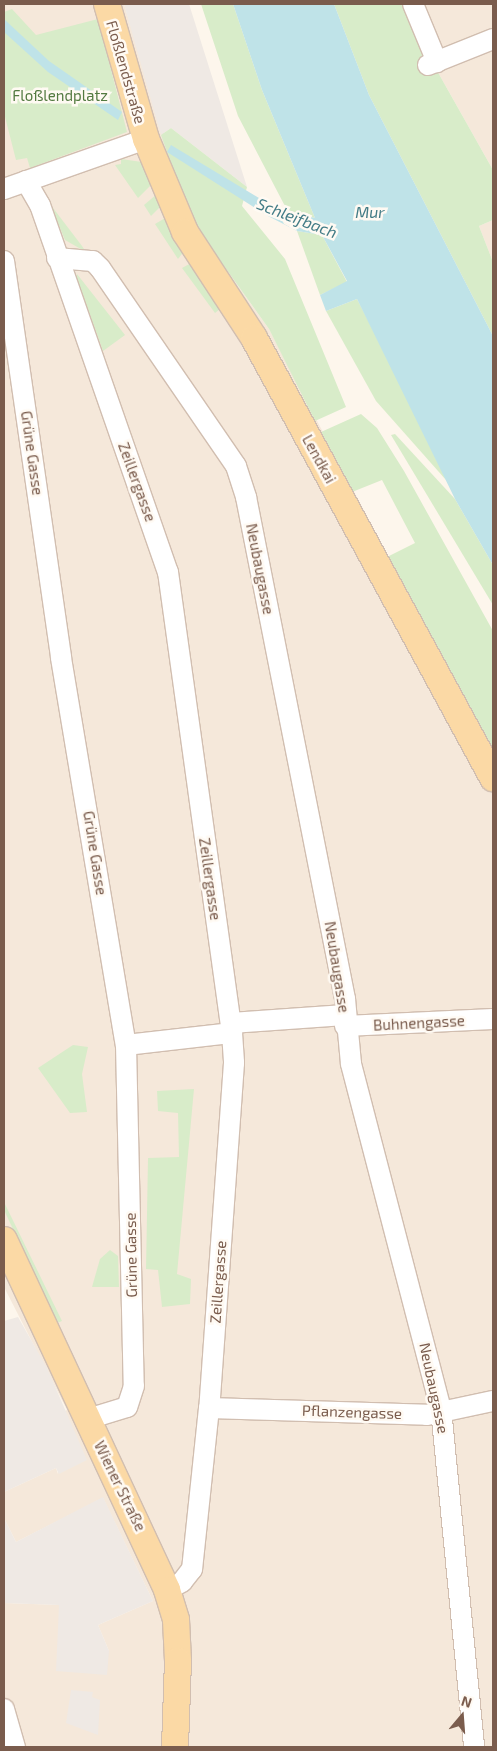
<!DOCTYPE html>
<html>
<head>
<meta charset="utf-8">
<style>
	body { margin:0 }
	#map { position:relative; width:497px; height:1751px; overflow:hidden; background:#fdf6ec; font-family:"Exo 2",sans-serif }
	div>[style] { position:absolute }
	.residential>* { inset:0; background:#f5e8da }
	.industrial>* { inset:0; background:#efe9e4 }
	.green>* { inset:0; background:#d8ecc9 }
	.water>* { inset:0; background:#bfe3e8 }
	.pier>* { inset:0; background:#fdf6ec }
	.roads { filter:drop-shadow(1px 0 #d1beb0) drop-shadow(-1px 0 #d1beb0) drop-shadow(0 1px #d1beb0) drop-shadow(0 -1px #d1beb0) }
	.minor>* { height:20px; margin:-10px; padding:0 10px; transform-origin:10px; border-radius:10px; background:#fff }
	.major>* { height:26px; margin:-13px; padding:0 13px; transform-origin:13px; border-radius:13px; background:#fbd9a5 }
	span { translate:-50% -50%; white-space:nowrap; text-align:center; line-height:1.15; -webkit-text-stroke:5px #fffaf3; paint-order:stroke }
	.street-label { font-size:15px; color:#7a5c4d }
	.park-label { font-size:15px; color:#537a41 }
	.water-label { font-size:16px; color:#437c86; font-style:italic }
	.frame { position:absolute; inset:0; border:5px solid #7a5c4d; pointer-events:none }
	.north { position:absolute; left:437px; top:1691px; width:50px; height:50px; -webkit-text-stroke:4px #fffaf3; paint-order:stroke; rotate:18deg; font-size:14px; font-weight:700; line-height:20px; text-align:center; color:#7a5c4d }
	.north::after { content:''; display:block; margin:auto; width:18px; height:22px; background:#7a5c4d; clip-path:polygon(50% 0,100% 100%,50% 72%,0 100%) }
</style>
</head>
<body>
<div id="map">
	<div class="residential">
		<i style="clip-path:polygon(4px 4px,124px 4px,191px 220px,269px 329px,493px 757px,493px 1747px,4px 1747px,4px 1603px,59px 1605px,109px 1651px,98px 1625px,153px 1601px,103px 1498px,16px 1542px,4px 1518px,4px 1492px,56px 1468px,58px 1474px,63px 1412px,67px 1410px,4px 1287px)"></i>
		<i style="clip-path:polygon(408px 4px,493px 4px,493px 170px,431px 60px)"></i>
		<i style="clip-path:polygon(493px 220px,493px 262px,479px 226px)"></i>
	</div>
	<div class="industrial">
		<i style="clip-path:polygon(124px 4px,189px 4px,247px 187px,171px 128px,161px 135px)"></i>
		<i style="clip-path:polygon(18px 1317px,47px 1368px,87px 1460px,59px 1474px,56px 1468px,4px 1492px,4px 1321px)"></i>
		<i style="clip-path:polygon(103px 1497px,153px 1601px,98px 1625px,109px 1651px,107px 1675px,56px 1671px,59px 1605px,4px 1603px,4px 1518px,16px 1542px)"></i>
		<i style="clip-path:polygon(71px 1690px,93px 1692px,92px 1697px,100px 1700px,98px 1735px,66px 1723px)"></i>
	</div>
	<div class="green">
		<i style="clip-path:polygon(201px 4px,233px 4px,262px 90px,315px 218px,287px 210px,238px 116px)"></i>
		<i style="clip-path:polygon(334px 4px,408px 4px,431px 60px,493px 170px,493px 220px,479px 226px,493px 262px,493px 336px,369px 95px)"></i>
		<i style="clip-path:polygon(12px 9px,36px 35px,98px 19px,127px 132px,30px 168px,27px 158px,16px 160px,4px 113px,4px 12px)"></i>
		<i style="clip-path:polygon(171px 128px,247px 187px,242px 206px,285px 259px,346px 407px,315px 421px,269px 329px,191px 220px,161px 135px)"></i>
		<i style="clip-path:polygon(121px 159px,142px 162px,153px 183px,138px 198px,115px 165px,121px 164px)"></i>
		<i style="clip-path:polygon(157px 194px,162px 205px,151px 216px,144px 205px)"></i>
		<i style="clip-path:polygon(50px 204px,82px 246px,86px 252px,65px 240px)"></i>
		<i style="clip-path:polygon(167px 217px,185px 250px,178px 259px,155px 224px)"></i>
		<i style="clip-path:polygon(297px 231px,322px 235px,347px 282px,320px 295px)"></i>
		<i style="clip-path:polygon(193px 262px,225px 305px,215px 313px,182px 268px)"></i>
		<i style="clip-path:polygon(77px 274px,125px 335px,103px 351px,80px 287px,75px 286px)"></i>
		<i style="clip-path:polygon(357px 299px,433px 446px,446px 480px,376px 401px,326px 311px)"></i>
		<i style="clip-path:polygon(361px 414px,377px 428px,404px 471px,493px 631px,493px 757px,385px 558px,415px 543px,382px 480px,352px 492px,321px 432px)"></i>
		<i style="clip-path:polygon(395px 434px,455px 499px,493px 565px,493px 605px,391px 435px)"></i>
		<i style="clip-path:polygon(73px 1045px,88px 1047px,82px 1074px,87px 1112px,70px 1113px,38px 1068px)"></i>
		<i style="clip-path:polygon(194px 1089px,177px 1274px,191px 1279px,190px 1304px,162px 1307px,158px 1270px,146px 1269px,148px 1158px,179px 1157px,178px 1113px,158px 1111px,157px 1091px)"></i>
		<i style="clip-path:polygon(4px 1202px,62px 1321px,57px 1323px,4px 1210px)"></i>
		<i style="clip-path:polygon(110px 1250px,118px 1256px,119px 1287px,92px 1287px,100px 1259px)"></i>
	</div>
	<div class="water">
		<i style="clip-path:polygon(233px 4px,334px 4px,369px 95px,493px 336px,493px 565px,455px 499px,357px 299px,326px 311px,320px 295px,347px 281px,322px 235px,297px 231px,268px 216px,167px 152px,171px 145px,274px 207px,315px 218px,262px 90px)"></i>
		<i style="clip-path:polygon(4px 19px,49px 61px,122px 112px,118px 120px,48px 72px,4px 32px)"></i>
	</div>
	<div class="pier">
		<i style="clip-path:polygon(276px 208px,287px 210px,297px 231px,284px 224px)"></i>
	</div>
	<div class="roads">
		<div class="minor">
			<i style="left:413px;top:4px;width:63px;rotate:67.5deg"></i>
			<i style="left:428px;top:65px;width:70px;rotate:-21.8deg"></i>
			<i style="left:26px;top:181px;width:28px;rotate:60deg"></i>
			<i style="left:40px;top:205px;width:389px;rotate:70.8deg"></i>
			<i style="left:168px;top:572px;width:465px;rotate:82.1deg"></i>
			<i style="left:232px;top:1033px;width:30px;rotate:86deg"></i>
			<i style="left:234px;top:1063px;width:346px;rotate:94.1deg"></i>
			<i style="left:209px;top:1408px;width:162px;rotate:96deg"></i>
			<i style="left:192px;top:1569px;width:16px;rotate:128deg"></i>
			<i style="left:182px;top:1582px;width:17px;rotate:152deg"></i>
			<i style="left:4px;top:189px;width:151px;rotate:-19.4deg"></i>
			<i style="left:57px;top:258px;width:36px;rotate:5deg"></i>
			<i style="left:93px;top:261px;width:10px;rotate:45deg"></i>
			<i style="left:100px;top:268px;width:240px;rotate:55.5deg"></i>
			<i style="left:236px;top:466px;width:33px;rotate:72deg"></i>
			<i style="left:246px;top:497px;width:512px;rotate:78.84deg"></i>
			<i style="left:345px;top:999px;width:65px;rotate:84.7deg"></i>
			<i style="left:351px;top:1064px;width:357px;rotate:75.4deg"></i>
			<i style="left:441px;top:1409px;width:340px;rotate:84.4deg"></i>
			<i style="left:4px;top:261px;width:401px;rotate:81.8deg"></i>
			<i style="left:61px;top:658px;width:392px;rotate:80.5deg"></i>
			<i style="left:126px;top:1045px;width:341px;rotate:88.7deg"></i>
			<i style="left:134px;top:1386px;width:22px;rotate:108deg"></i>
			<i style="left:127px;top:1407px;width:41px;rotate:162.9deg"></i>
			<i style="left:231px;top:1023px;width:114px;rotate:-4deg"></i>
			<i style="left:345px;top:1026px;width:148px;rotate:-2.7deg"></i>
			<i style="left:126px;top:1045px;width:107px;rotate:-6.5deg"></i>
			<i style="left:209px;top:1408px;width:218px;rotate:1.8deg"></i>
			<i style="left:427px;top:1415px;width:67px;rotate:-12deg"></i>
			<i style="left:4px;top:1709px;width:40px;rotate:74deg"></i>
		</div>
		<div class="major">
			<i style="left:107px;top:4px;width:141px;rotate:73.9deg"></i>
			<i style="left:146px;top:139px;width:101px;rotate:67.2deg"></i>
			<i style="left:185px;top:232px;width:126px;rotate:56.9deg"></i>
			<i style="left:254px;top:338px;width:501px;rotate:61.49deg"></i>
			<i style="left:4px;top:1240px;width:386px;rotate:65deg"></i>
			<i style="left:167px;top:1590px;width:31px;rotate:73deg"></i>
			<i style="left:176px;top:1620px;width:41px;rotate:87.2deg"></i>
			<i style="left:178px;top:1661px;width:86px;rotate:92deg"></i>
		</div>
	</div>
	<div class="street-label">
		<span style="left:126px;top:72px;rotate:74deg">Floßlendstraße</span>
		<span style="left:32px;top:453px;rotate:82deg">Grüne Gasse</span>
		<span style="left:319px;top:459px;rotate:61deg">Lendkai</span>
		<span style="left:137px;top:482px;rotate:70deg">Zeillergasse</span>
		<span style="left:260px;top:569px;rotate:79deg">Neubaugasse</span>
		<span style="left:95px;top:853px;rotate:81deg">Grüne Gasse</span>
		<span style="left:210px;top:879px;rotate:82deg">Zeillergasse</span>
		<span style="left:337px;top:967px;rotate:81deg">Neubaugasse</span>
		<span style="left:419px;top:1023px;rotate:-3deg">Buhnengasse</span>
		<span style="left:131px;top:1255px;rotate:-91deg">Grüne Gasse</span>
		<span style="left:218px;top:1282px;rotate:-86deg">Zeillergasse</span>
		<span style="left:434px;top:1388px;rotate:78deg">Neubaugasse</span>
		<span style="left:352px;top:1412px;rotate:2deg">Pflanzengasse</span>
		<span style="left:120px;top:1486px;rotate:64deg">Wiener Straße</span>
	</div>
	<div class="park-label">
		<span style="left:60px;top:96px">Floßlendplatz</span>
	</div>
	<div class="water-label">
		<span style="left:370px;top:212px">Mur</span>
		<span style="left:297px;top:218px;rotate:21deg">Schleifbach</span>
	</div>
	<div class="frame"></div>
	<div class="north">N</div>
</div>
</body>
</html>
